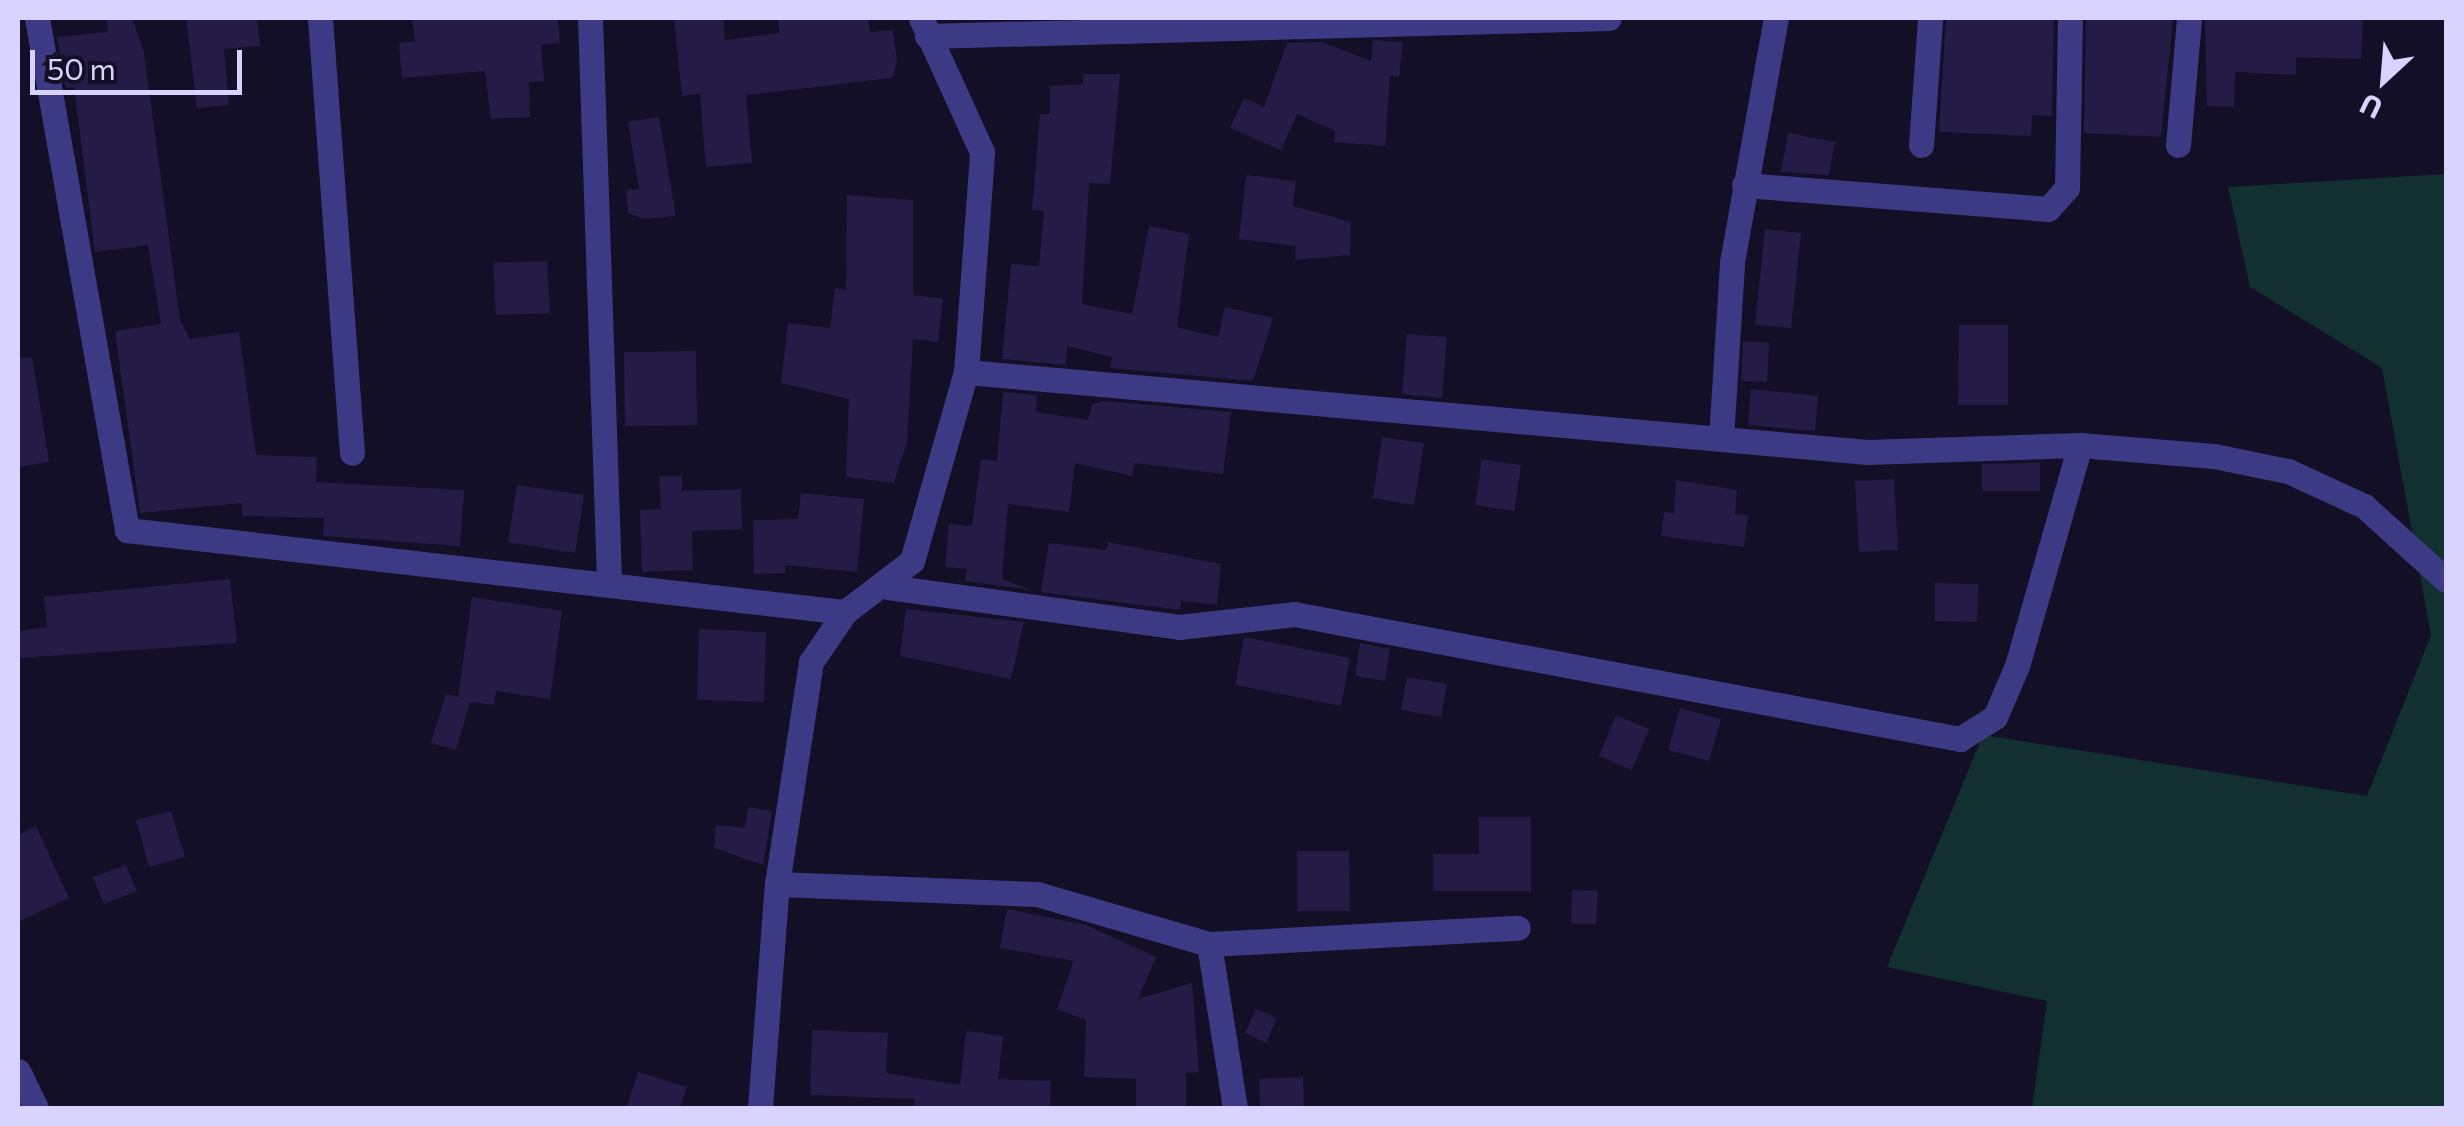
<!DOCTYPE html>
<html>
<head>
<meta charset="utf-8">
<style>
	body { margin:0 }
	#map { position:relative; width:2464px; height:1126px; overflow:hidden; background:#130f26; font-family:Commissioner,sans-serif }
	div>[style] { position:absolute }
	.green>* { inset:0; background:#12302f }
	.building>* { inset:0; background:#241b47 }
	.minor>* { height:25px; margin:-12.5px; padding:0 12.5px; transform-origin:12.5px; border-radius:12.5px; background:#3d3a85 }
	span { translate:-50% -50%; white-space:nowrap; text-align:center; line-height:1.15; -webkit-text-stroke:8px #130f26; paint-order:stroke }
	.frame { position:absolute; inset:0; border:20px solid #d9d4ff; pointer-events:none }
	.north { position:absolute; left:2334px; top:30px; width:100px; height:100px; -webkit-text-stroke:8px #130f26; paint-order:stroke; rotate:206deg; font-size:28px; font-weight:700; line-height:40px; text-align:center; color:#d9d4ff }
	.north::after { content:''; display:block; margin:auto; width:35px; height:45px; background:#d9d4ff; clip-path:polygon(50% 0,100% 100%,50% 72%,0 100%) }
	.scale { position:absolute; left:30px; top:50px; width:212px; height:45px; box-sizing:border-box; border:5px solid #d9d4ff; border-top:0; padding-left:12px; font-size:30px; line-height:35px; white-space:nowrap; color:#d9d4ff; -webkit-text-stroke:8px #130f26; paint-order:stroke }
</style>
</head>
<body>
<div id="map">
	<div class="green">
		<i style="clip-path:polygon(2446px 174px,2446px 1108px,2032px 1108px,2047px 1001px,1887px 967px,1983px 735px,2367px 796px,2431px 635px,2382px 368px,2250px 287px,2228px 187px)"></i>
	</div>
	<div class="building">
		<i style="clip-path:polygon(106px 18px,132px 18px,144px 53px,180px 320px,190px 339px,239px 332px,256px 455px,317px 457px,316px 482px,464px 490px,460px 546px,323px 536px,324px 518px,242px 516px,242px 503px,140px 513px,115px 331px,161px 324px,148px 245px,95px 252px,74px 87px,66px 88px,57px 37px,108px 32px)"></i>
		<i style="clip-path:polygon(186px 18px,257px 18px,260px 46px,224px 49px,229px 105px,197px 108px)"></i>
		<i style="clip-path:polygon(412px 18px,558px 18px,560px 43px,541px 45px,544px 81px,529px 82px,530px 117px,491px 119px,485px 71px,402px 78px,399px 43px,415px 41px)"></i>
		<i style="clip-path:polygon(674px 18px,723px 18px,725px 40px,780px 33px,778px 20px,868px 18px,870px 32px,893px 30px,897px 62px,892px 78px,746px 95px,752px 163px,706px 167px,700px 94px,682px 96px)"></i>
		<i style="clip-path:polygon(1946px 18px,2054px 18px,2052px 116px,2032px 115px,2031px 136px,1939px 132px)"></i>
		<i style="clip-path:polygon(2086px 18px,2173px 18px,2161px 137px,2084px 133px)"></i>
		<i style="clip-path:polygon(2205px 18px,2363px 18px,2361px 59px,2296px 57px,2296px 75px,2235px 72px,2234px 107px,2207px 106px)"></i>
		<i style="clip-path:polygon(1373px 40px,1403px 42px,1399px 77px,1390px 76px,1385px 146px,1334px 142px,1335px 131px,1297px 114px,1281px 150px,1230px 128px,1244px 98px,1264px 107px,1287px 43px,1322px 42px,1371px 61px)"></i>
		<i style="clip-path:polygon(1083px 74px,1120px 74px,1110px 184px,1089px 183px,1082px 304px,1132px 314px,1149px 226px,1189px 234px,1177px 327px,1218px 337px,1225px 307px,1273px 318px,1253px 381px,1110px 368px,1112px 357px,1067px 346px,1066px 365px,1002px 359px,1011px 264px,1039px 266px,1044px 211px,1032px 210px,1040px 114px,1050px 114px,1050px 86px,1083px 84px)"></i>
		<i style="clip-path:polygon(659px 117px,676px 216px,644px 219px,628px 213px,626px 190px,639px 189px,628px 122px)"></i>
		<i style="clip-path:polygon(1788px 133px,1835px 142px,1829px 175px,1781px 172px)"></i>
		<i style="clip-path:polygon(1246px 175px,1296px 181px,1293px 206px,1351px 222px,1350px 255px,1295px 260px,1296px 246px,1239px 239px)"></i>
		<i style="clip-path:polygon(847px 195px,913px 200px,913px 295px,943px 299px,938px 342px,913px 339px,907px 441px,894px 483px,846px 477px,849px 399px,781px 383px,788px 323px,830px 328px,835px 288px,846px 290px)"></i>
		<i style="clip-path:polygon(1765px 229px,1801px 233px,1791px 328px,1755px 325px)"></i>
		<i style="clip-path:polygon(547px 261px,550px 313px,496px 315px,493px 263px)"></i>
		<i style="clip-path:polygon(1959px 325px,2008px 325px,2008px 405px,1958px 405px)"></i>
		<i style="clip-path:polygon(1407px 334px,1447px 337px,1442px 398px,1402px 394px)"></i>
		<i style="clip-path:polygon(1743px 341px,1769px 343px,1767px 382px,1741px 381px)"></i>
		<i style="clip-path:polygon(696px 351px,697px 425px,625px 426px,624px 352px)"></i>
		<i style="clip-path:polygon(32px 357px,49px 462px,18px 467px,18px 358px)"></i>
		<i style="clip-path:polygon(1751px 389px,1818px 396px,1815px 431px,1748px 425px)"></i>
		<i style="clip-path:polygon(1003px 392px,1037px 395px,1036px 412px,1088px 420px,1092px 404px,1104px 401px,1231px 412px,1223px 474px,1135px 463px,1132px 476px,1075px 463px,1069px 512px,1008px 504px,1002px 579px,1031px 590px,965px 581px,967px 569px,945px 567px,949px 524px,972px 526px,981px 459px,997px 461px)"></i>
		<i style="clip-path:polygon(1382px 437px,1424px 443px,1414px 505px,1373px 498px)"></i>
		<i style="clip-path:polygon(1482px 459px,1521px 465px,1514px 511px,1475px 505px)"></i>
		<i style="clip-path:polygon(2040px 463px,2040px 491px,1982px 491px,1982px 464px)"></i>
		<i style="clip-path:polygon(659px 476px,682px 476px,682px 491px,741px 489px,742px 529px,692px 531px,693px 570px,642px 572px,640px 510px,661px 509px)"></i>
		<i style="clip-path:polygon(1894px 479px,1898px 550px,1859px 552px,1855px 481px)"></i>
		<i style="clip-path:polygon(1676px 480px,1737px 490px,1735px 514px,1748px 515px,1744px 547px,1661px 536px,1664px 512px,1674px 514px)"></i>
		<i style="clip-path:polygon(517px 485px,584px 495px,575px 553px,508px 542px)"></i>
		<i style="clip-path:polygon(801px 493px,864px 499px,857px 572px,785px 565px,785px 573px,754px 574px,753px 520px,798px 519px)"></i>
		<i style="clip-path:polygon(1108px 542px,1221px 564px,1217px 605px,1181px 601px,1180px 610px,1041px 592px,1049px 543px,1106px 550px)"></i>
		<i style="clip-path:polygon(230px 579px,237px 643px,18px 658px,18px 631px,47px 627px,44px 597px)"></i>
		<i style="clip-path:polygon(1935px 583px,1978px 584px,1977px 622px,1935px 621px)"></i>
		<i style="clip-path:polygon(472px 597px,562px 611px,550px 699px,496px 691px,494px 705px,470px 702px,456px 750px,431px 743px,446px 694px,458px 697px)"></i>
		<i style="clip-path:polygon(906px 609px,1024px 622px,1011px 679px,900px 656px)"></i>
		<i style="clip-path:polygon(699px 629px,766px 632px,764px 702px,697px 700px)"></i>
		<i style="clip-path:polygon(1244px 637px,1350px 658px,1341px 706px,1235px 685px)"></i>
		<i style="clip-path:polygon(1360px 643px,1390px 649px,1385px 681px,1355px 676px)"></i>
		<i style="clip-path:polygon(1407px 677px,1447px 684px,1441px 717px,1401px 710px)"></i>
		<i style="clip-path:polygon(1680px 708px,1721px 719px,1709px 761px,1668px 750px)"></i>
		<i style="clip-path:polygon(1616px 715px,1649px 729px,1632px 770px,1599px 756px)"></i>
		<i style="clip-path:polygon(748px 807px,772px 811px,763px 865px,714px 848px,716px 825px,745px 828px)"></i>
		<i style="clip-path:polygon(171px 811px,185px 857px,149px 867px,136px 820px)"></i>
		<i style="clip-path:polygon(1479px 817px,1531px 817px,1531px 891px,1433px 891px,1433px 854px,1479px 854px)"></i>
		<i style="clip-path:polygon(36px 826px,69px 898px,18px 922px,18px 835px)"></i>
		<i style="clip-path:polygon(1297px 851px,1349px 851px,1350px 911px,1297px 911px)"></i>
		<i style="clip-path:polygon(126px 865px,137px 891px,104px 904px,93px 877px)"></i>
		<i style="clip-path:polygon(1572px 890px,1598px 891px,1596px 925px,1571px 923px)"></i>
		<i style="clip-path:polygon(1007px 909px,1086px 925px,1156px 957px,1138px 999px,1192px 983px,1199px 1072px,1186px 1073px,1186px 1108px,1136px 1108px,1136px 1079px,1084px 1077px,1086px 1020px,1057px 1009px,1074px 961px,1000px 948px)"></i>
		<i style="clip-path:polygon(1256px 1009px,1277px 1018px,1266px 1043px,1245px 1033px)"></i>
		<i style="clip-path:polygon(812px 1030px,888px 1033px,886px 1073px,960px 1085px,966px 1031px,1003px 1036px,998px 1079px,1051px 1081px,1050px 1108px,914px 1108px,915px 1099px,810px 1095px)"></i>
		<i style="clip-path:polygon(638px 1072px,687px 1087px,680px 1108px,626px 1108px)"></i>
		<i style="clip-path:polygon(1303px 1077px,1304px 1108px,1260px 1108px,1259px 1079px)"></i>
	</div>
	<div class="minor">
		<i style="left:37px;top:18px;width:520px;rotate:80.03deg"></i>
		<i style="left:127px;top:530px;width:723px;rotate:6.52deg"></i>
		<i style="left:320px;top:18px;width:436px;rotate:85.8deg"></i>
		<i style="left:590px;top:18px;width:562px;rotate:88.06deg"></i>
		<i style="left:927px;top:36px;width:682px;rotate:-1.51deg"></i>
		<i style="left:1921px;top:145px;width:127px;rotate:-85.9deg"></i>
		<i style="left:2178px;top:145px;width:127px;rotate:-85deg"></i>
		<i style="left:1744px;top:185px;width:305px;rotate:4.5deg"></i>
		<i style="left:2048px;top:209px;width:28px;rotate:-48deg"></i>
		<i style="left:2067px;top:188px;width:170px;rotate:-89deg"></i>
		<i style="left:966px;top:372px;width:905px;rotate:5.07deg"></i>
		<i style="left:1867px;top:452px;width:213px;rotate:-1.9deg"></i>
		<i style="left:2080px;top:445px;width:134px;rotate:4.7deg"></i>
		<i style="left:2214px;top:456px;width:76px;rotate:11.5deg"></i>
		<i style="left:2288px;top:471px;width:84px;rotate:24.7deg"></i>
		<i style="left:2364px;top:506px;width:110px;rotate:42.1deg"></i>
		<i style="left:1721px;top:439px;width:177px;rotate:-86.4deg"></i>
		<i style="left:1732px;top:262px;width:248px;rotate:-79.8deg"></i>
		<i style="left:888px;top:587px;width:294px;rotate:7.8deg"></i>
		<i style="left:1179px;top:627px;width:116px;rotate:-6.4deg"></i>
		<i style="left:1294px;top:614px;width:678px;rotate:10.63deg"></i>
		<i style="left:1960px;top:739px;width:41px;rotate:-32.2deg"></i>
		<i style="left:1995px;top:717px;width:56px;rotate:-66.7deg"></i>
		<i style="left:2017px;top:666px;width:230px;rotate:-74.1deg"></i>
		<i style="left:777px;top:884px;width:260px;rotate:2.2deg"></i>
		<i style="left:1037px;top:894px;width:179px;rotate:16.2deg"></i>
		<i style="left:1209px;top:944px;width:309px;rotate:-3deg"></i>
		<i style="left:1209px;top:944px;width:166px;rotate:81deg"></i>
		<i style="left:18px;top:1071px;width:41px;rotate:64.1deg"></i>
		<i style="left:760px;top:1108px;width:225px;rotate:-85.7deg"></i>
		<i style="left:777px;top:884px;width:225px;rotate:-81.3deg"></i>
		<i style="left:811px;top:662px;width:60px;rotate:-55.8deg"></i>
		<i style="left:845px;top:612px;width:84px;rotate:-37.3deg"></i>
		<i style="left:912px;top:561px;width:197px;rotate:-74.1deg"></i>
		<i style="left:966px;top:372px;width:221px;rotate:-85.8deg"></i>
		<i style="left:982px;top:152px;width:147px;rotate:-114.5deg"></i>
	</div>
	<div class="frame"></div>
	<div class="north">U</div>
	<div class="scale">50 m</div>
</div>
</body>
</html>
